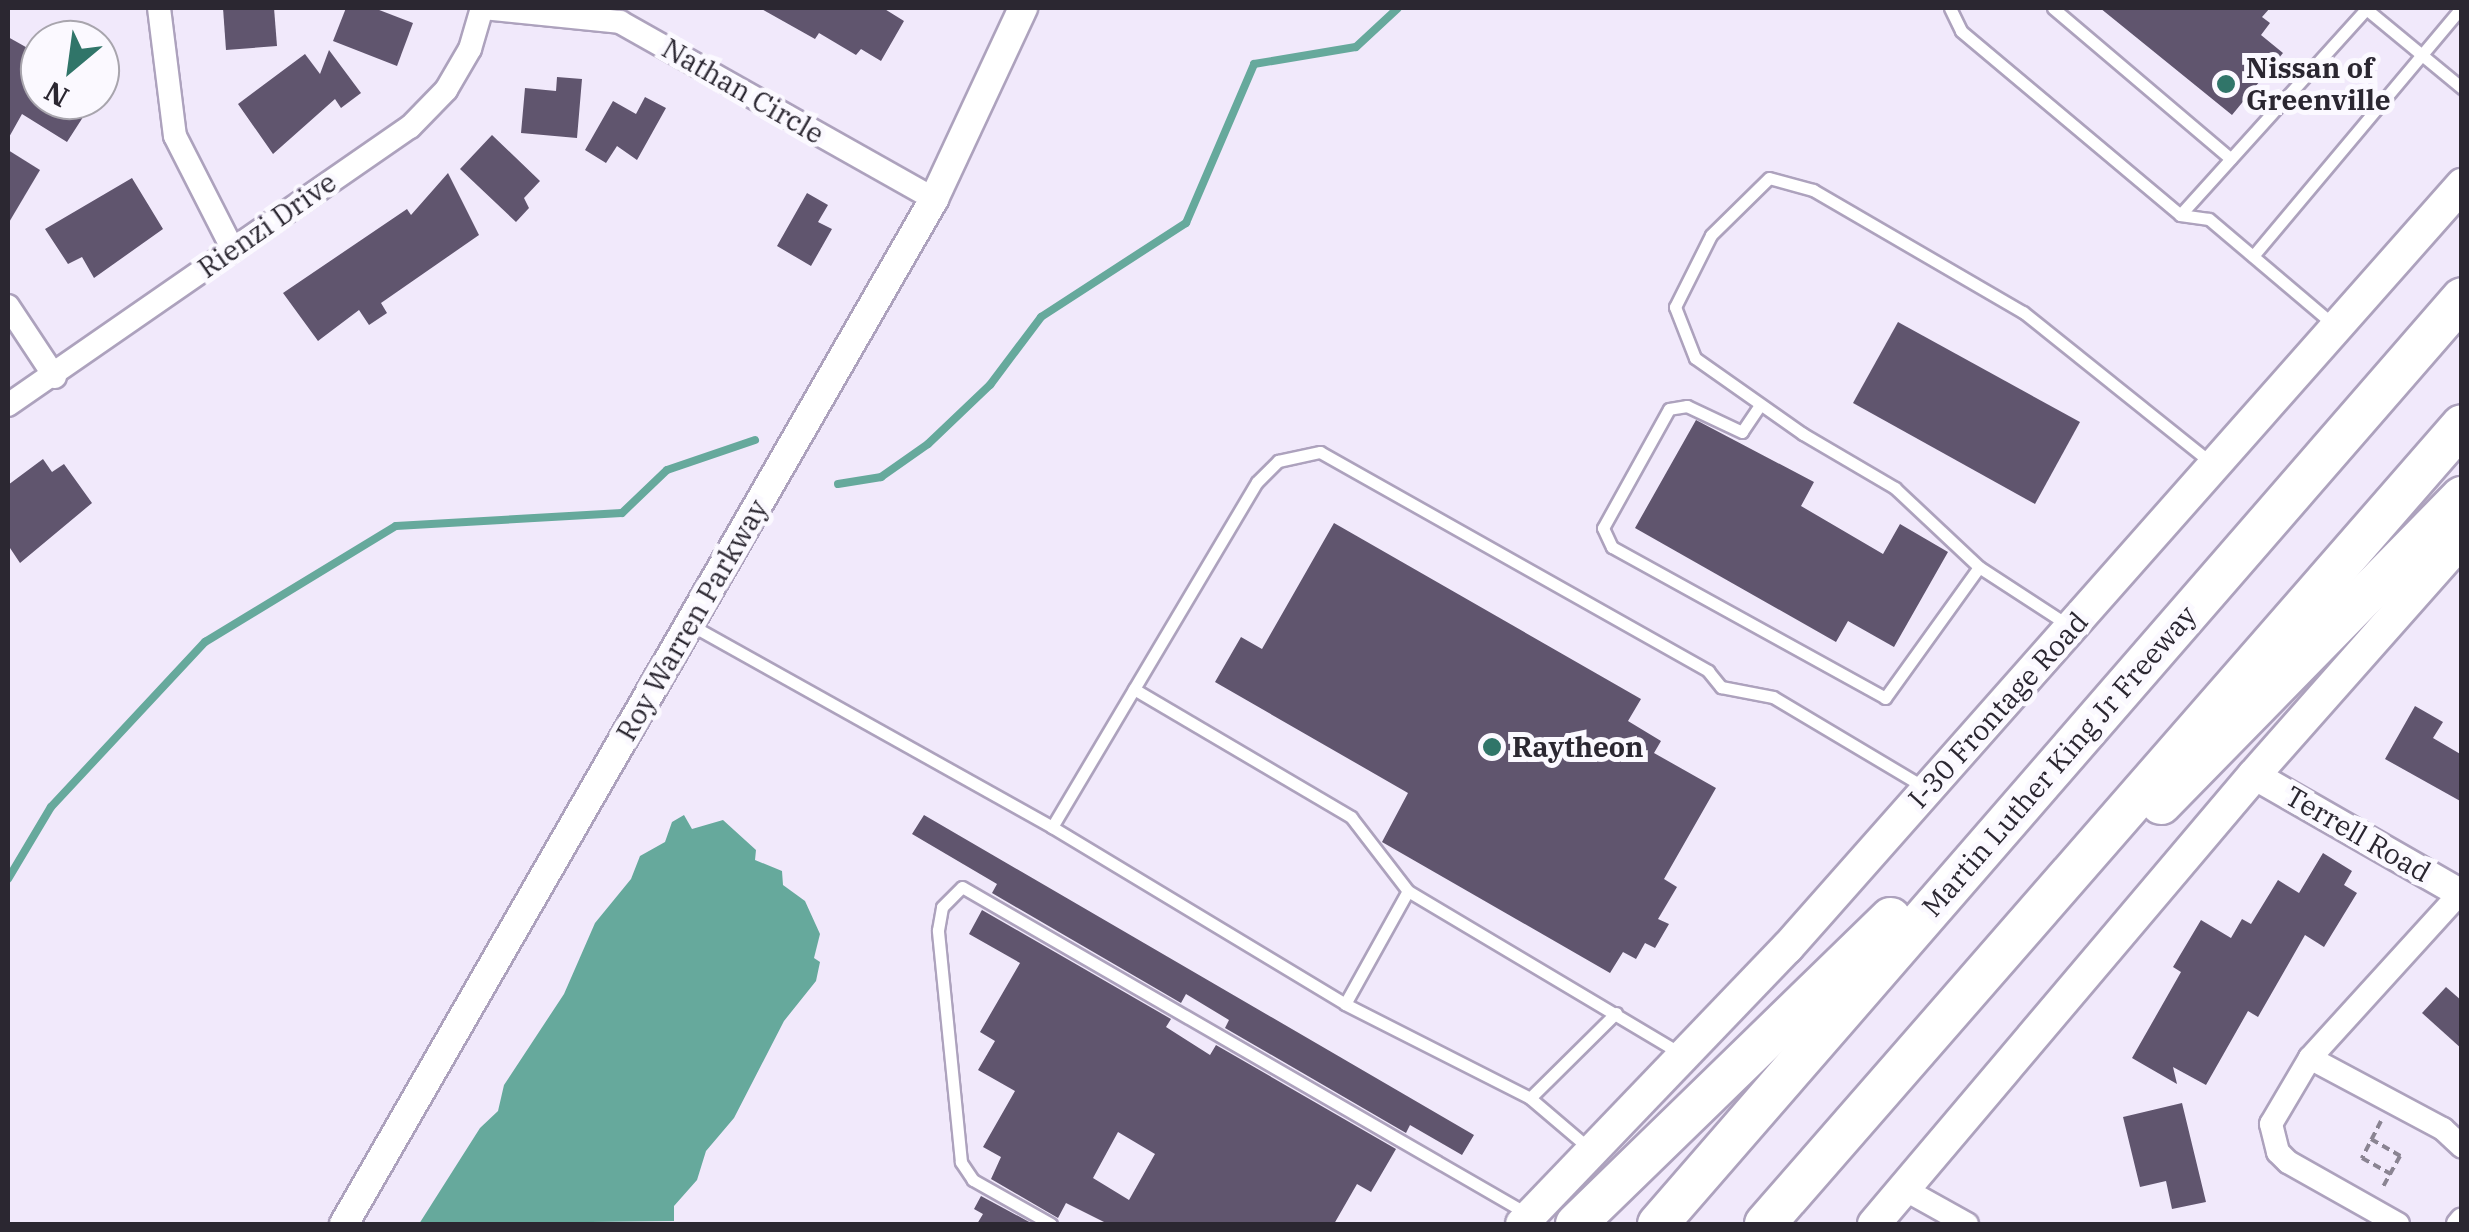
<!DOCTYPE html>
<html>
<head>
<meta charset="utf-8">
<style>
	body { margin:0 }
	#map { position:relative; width:2469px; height:1232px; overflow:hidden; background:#f1e9fb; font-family:"IBM Plex Serif",serif }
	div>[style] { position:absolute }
	.water>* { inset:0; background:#66a99c }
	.stream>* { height:8px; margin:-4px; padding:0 4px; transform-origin:4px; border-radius:4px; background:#66a99c }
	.building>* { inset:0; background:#60556e }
	.path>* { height:4px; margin-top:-2px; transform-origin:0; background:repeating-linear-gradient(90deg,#8a8492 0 8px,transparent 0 13px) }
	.roads { filter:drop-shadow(2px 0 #ada2bd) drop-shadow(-2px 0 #ada2bd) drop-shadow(0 2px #ada2bd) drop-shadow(0 -2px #ada2bd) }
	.service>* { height:11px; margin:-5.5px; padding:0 5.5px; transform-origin:5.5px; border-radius:5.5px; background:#fff }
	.minor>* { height:22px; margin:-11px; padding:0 11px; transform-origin:11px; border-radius:11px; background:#fff }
	.tertiary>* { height:28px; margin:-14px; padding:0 14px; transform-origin:14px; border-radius:14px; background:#fff }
	.secondary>* { height:32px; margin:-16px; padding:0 16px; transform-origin:16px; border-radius:16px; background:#fff }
	.motorway>* { height:40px; margin:-20px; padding:0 20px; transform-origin:20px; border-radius:20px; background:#fff }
	.dots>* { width:28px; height:28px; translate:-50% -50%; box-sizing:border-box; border:5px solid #fbf9ff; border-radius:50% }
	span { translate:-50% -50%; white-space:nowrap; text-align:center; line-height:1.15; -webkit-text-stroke:10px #fbf9ff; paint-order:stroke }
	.poi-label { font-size:28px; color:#2b2731; font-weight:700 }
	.left { translate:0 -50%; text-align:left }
	.street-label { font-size:28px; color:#2b2731 }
	.frame { position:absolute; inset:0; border:10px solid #2b2731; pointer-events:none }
	.north { position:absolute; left:20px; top:20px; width:100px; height:100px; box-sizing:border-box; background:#fbf9ff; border:2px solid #a8a5ad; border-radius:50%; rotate:209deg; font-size:28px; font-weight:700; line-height:40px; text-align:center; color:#2b2731 }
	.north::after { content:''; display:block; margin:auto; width:35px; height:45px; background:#307569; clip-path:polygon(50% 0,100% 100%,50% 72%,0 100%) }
</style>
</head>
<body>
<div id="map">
	<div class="water">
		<i style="clip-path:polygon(684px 815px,692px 829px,723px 820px,756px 850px,755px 860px,782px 871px,783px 885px,805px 901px,820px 934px,814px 958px,820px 962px,816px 981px,784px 1021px,734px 1118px,706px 1151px,697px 1180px,674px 1206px,674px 1221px,419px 1224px,480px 1128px,498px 1111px,504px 1085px,564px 994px,595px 923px,631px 879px,640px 856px,665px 842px,672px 822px)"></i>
	</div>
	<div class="stream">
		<i style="left:838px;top:484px;width:44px;rotate:-9.2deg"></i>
		<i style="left:881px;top:477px;width:57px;rotate:-35.1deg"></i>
		<i style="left:928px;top:444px;width:86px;rotate:-43.6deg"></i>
		<i style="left:990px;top:385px;width:85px;rotate:-53.1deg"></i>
		<i style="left:1041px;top:317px;width:173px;rotate:-33deg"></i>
		<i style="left:1186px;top:223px;width:173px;rotate:-66.8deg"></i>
		<i style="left:1254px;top:64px;width:103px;rotate:-9.5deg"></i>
		<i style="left:1356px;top:47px;width:57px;rotate:-42.9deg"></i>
		<i style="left:8px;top:879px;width:84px;rotate:-59.2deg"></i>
		<i style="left:51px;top:807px;width:226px;rotate:-47deg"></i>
		<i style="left:205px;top:642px;width:223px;rotate:-31.3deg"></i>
		<i style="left:396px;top:526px;width:226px;rotate:-3.3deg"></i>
		<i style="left:622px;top:513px;width:62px;rotate:-43.7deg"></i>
		<i style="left:667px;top:470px;width:93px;rotate:-18.8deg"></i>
	</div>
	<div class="building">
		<i style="clip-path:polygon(223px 8px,274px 8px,277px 46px,226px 50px)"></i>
		<i style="clip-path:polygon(346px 8px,374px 8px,413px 23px,397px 66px,333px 41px)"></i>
		<i style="clip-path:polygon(760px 8px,883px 8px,904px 21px,881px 61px,861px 49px,856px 55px,819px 33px,815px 39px)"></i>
		<i style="clip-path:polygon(2100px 8px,2270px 8px,2262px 17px,2270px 23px,2261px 35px,2283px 53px,2232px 115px)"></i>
		<i style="clip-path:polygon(8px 37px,40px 55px,40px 100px,94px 100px,67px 142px,22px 114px,8px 139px)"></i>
		<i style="clip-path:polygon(329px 50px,361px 93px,341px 108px,335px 99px,273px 154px,238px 104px,305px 54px,320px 74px)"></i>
		<i style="clip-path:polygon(557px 77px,582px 79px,577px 138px,521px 133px,525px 88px,556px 91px)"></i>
		<i style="clip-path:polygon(645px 97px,666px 108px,637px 160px,617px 146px,606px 163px,585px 150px,613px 101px,636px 114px)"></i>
		<i style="clip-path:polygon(492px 135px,540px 181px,524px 198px,529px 208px,516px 222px,460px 169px)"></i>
		<i style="clip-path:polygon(8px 150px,40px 170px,8px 224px)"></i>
		<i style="clip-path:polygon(448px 173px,479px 235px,381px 303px,387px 313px,369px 325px,359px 310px,318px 341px,283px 293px,407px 209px,411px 215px)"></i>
		<i style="clip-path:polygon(132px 178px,163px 229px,94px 278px,82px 257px,68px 264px,45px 229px)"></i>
		<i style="clip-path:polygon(807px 193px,828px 205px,818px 222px,832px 229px,811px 266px,777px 246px)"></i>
		<i style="clip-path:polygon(1898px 322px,2080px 422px,2035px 504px,1853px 403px)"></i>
		<i style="clip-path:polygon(1696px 420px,1814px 482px,1801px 506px,1883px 554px,1900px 524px,1948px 552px,1894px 647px,1848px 621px,1836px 642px,1635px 528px)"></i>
		<i style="clip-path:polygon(43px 459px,52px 472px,64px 464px,92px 503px,20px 563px,8px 545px,8px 485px)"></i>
		<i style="clip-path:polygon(1334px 523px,1641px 699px,1628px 721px,1661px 741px,1654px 753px,1716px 788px,1664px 879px,1677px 887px,1658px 919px,1669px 924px,1655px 948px,1645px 943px,1636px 959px,1623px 952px,1610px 973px,1382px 842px,1408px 793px,1215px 682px,1241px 637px,1262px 649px)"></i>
		<i style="clip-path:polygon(2415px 706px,2443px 722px,2433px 738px,2462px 755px,2462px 802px,2385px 759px)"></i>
		<i style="clip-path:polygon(924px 815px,1474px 1135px,1462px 1155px,1410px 1125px,1406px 1133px,1225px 1028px,1229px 1020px,1186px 994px,1181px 1003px,992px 893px,997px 884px,912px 834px)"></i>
		<i style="clip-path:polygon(2323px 853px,2352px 871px,2344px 885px,2357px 893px,2324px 947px,2305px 935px,2258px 1017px,2248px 1011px,2206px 1085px,2173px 1067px,2177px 1084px,2132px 1058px,2181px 972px,2173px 967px,2201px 920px,2231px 938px,2242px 919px,2251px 924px,2278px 880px,2299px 893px)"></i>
		<i style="clip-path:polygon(evenodd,982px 910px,1171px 1019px,1166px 1027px,1210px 1055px,1216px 1045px,1396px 1149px,1371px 1192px,1357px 1184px,1334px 1224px,1108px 1224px,1066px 1203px,1058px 1218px,991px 1179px,1001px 1157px,983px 1147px,1015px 1091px,978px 1070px,995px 1041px,980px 1032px,1020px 963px,969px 934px,982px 910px,1118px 1132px,1155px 1154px,1129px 1200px,1093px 1178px,1118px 1132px)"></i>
		<i style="clip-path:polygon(2446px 987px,2462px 1001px,2462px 1049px,2422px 1013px)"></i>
		<i style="clip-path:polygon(2182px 1103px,2206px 1202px,2172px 1209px,2166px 1181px,2140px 1187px,2123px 1117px)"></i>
		<i style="clip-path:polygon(981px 1196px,1033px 1224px,977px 1224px,983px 1214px,974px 1209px)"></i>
	</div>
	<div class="path">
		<i style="left:2381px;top:1121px;width:42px;rotate:117.2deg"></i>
		<i style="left:2362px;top:1158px;width:33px;rotate:29deg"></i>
		<i style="left:2371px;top:1139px;width:34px;rotate:30deg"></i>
		<i style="left:2400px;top:1156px;width:35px;rotate:119deg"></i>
	</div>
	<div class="roads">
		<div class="service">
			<i style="left:1950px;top:8px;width:25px;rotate:64deg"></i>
			<i style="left:1961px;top:31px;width:286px;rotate:40deg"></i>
			<i style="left:2180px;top:215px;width:29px;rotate:8deg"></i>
			<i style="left:2209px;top:219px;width:164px;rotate:40.3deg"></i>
			<i style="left:2053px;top:8px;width:233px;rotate:40.3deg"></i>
			<i style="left:2365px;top:8px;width:126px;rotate:39.5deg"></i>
			<i style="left:2180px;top:215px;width:279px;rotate:-47.9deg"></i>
			<i style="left:2253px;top:256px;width:324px;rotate:-50deg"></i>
			<i style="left:1760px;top:405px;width:32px;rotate:124deg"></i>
			<i style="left:1742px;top:432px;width:61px;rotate:-154.7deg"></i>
			<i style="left:1687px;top:406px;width:18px;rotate:171deg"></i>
			<i style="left:1669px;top:409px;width:136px;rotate:119deg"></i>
			<i style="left:1603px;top:528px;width:21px;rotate:65deg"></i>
			<i style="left:1612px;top:547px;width:312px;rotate:28.9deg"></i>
			<i style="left:1885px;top:698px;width:161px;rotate:-54.3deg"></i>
			<i style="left:689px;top:624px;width:416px;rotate:29.2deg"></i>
			<i style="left:1052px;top:827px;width:401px;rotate:-59.3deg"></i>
			<i style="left:1257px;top:482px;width:30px;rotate:-45deg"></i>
			<i style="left:1278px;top:461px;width:43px;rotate:-12.1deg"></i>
			<i style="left:1320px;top:452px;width:446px;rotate:29.4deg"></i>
			<i style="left:1708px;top:671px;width:21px;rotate:51deg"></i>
			<i style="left:1721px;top:687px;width:53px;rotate:10.9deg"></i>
			<i style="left:1773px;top:697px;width:176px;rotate:30.8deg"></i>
			<i style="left:2068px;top:625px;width:106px;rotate:-146.9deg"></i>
			<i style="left:1979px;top:567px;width:115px;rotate:-136.8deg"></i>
			<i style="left:1895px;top:488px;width:107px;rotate:-149.6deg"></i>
			<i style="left:1803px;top:434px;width:132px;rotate:-144.9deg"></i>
			<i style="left:1695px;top:358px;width:55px;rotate:-111.4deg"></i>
			<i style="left:1675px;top:307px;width:80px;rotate:-63.4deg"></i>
			<i style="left:1711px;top:235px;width:81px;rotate:-44.5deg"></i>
			<i style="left:1769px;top:178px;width:46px;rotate:15.3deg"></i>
			<i style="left:1813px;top:190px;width:243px;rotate:30.2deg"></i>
			<i style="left:2023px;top:312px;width:240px;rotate:38.7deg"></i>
			<i style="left:1134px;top:689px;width:252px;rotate:30.5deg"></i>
			<i style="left:1351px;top:817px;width:93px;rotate:52.4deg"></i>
			<i style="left:1408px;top:891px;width:317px;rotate:30.8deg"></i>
			<i style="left:1052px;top:827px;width:342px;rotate:31.1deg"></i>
			<i style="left:1345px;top:1004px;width:208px;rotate:26.9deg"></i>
			<i style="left:1530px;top:1098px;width:80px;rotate:40.4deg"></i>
			<i style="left:1345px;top:1004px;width:129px;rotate:-60.9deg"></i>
			<i style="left:1530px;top:1098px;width:121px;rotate:-44.7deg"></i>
			<i style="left:1051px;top:1224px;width:90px;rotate:-150.6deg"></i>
			<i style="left:973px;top:1180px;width:22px;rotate:-124deg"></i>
			<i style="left:961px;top:1162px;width:233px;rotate:-95.7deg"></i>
			<i style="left:938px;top:930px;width:23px;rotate:-80deg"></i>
			<i style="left:942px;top:907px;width:28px;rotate:-45deg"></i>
			<i style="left:962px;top:887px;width:651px;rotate:30.03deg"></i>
		</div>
		<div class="minor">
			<i style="left:159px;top:8px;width:129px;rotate:82.9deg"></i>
			<i style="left:175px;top:136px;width:126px;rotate:63deg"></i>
			<i style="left:482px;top:8px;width:139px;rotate:5.8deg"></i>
			<i style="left:620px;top:22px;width:360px;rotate:29.4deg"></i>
			<i style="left:8px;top:306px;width:85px;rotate:56.5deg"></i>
			<i style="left:8px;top:405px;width:489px;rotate:-34.7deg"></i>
			<i style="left:410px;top:127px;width:52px;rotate:-45.8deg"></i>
			<i style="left:446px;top:90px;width:48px;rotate:-59.7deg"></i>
			<i style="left:470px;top:49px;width:43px;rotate:-73.7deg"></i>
			<i style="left:2310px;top:1058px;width:151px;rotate:28.1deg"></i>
			<i style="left:2443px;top:1129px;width:26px;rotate:43deg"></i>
			<i style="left:1904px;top:1189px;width:72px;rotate:29.1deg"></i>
			<i style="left:2398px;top:1224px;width:126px;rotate:-150.6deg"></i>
			<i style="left:2288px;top:1162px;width:14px;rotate:-135deg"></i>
			<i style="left:2278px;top:1152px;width:29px;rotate:-104deg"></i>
			<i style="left:2271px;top:1124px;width:77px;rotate:-59.4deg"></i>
			<i style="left:2310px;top:1058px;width:223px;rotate:-47.7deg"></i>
			<i style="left:2458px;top:1224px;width:6px;rotate:-51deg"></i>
		</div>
		<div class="tertiary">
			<i style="left:2254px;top:775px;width:240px;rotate:29.8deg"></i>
			<i style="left:344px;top:1224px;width:1183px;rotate:-60.07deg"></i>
			<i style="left:934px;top:199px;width:211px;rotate:-65deg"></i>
		</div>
		<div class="secondary">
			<i style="left:1522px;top:1224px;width:383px;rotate:-46.2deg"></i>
			<i style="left:1787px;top:948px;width:1019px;rotate:-48.5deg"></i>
			<i style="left:1874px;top:1224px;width:588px;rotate:-49.76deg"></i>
			<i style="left:2254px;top:775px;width:314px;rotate:-48.5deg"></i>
		</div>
		<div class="motorway">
			<i style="left:2161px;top:804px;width:430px;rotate:-45.6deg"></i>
			<i style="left:1576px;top:1224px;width:439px;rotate:-44.2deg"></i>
			<i style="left:1658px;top:1224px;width:1226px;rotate:-49.03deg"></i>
			<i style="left:1765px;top:1224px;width:1060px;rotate:-48.9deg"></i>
		</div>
	</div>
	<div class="dots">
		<i style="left:2226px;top:84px;background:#307569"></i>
		<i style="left:1492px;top:747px;background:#307569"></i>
	</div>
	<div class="poi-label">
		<span class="left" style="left:2246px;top:84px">Nissan of<br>Greenville</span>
		<span class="left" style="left:1512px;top:747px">Raytheon</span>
	</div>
	<div class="street-label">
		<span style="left:743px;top:91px;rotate:30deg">Nathan Circle</span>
		<span style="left:267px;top:225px;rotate:-35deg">Rienzi Drive</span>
		<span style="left:692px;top:620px;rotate:-60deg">Roy Warren Parkway</span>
		<span style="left:1998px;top:710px;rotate:-48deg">I-30 Frontage Road</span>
		<span style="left:2059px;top:761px;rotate:-49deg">Martin Luther King Jr Freeway</span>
		<span style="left:2358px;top:834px;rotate:30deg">Terrell Road</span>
	</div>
	<div class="frame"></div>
	<div class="north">N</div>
</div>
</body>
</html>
